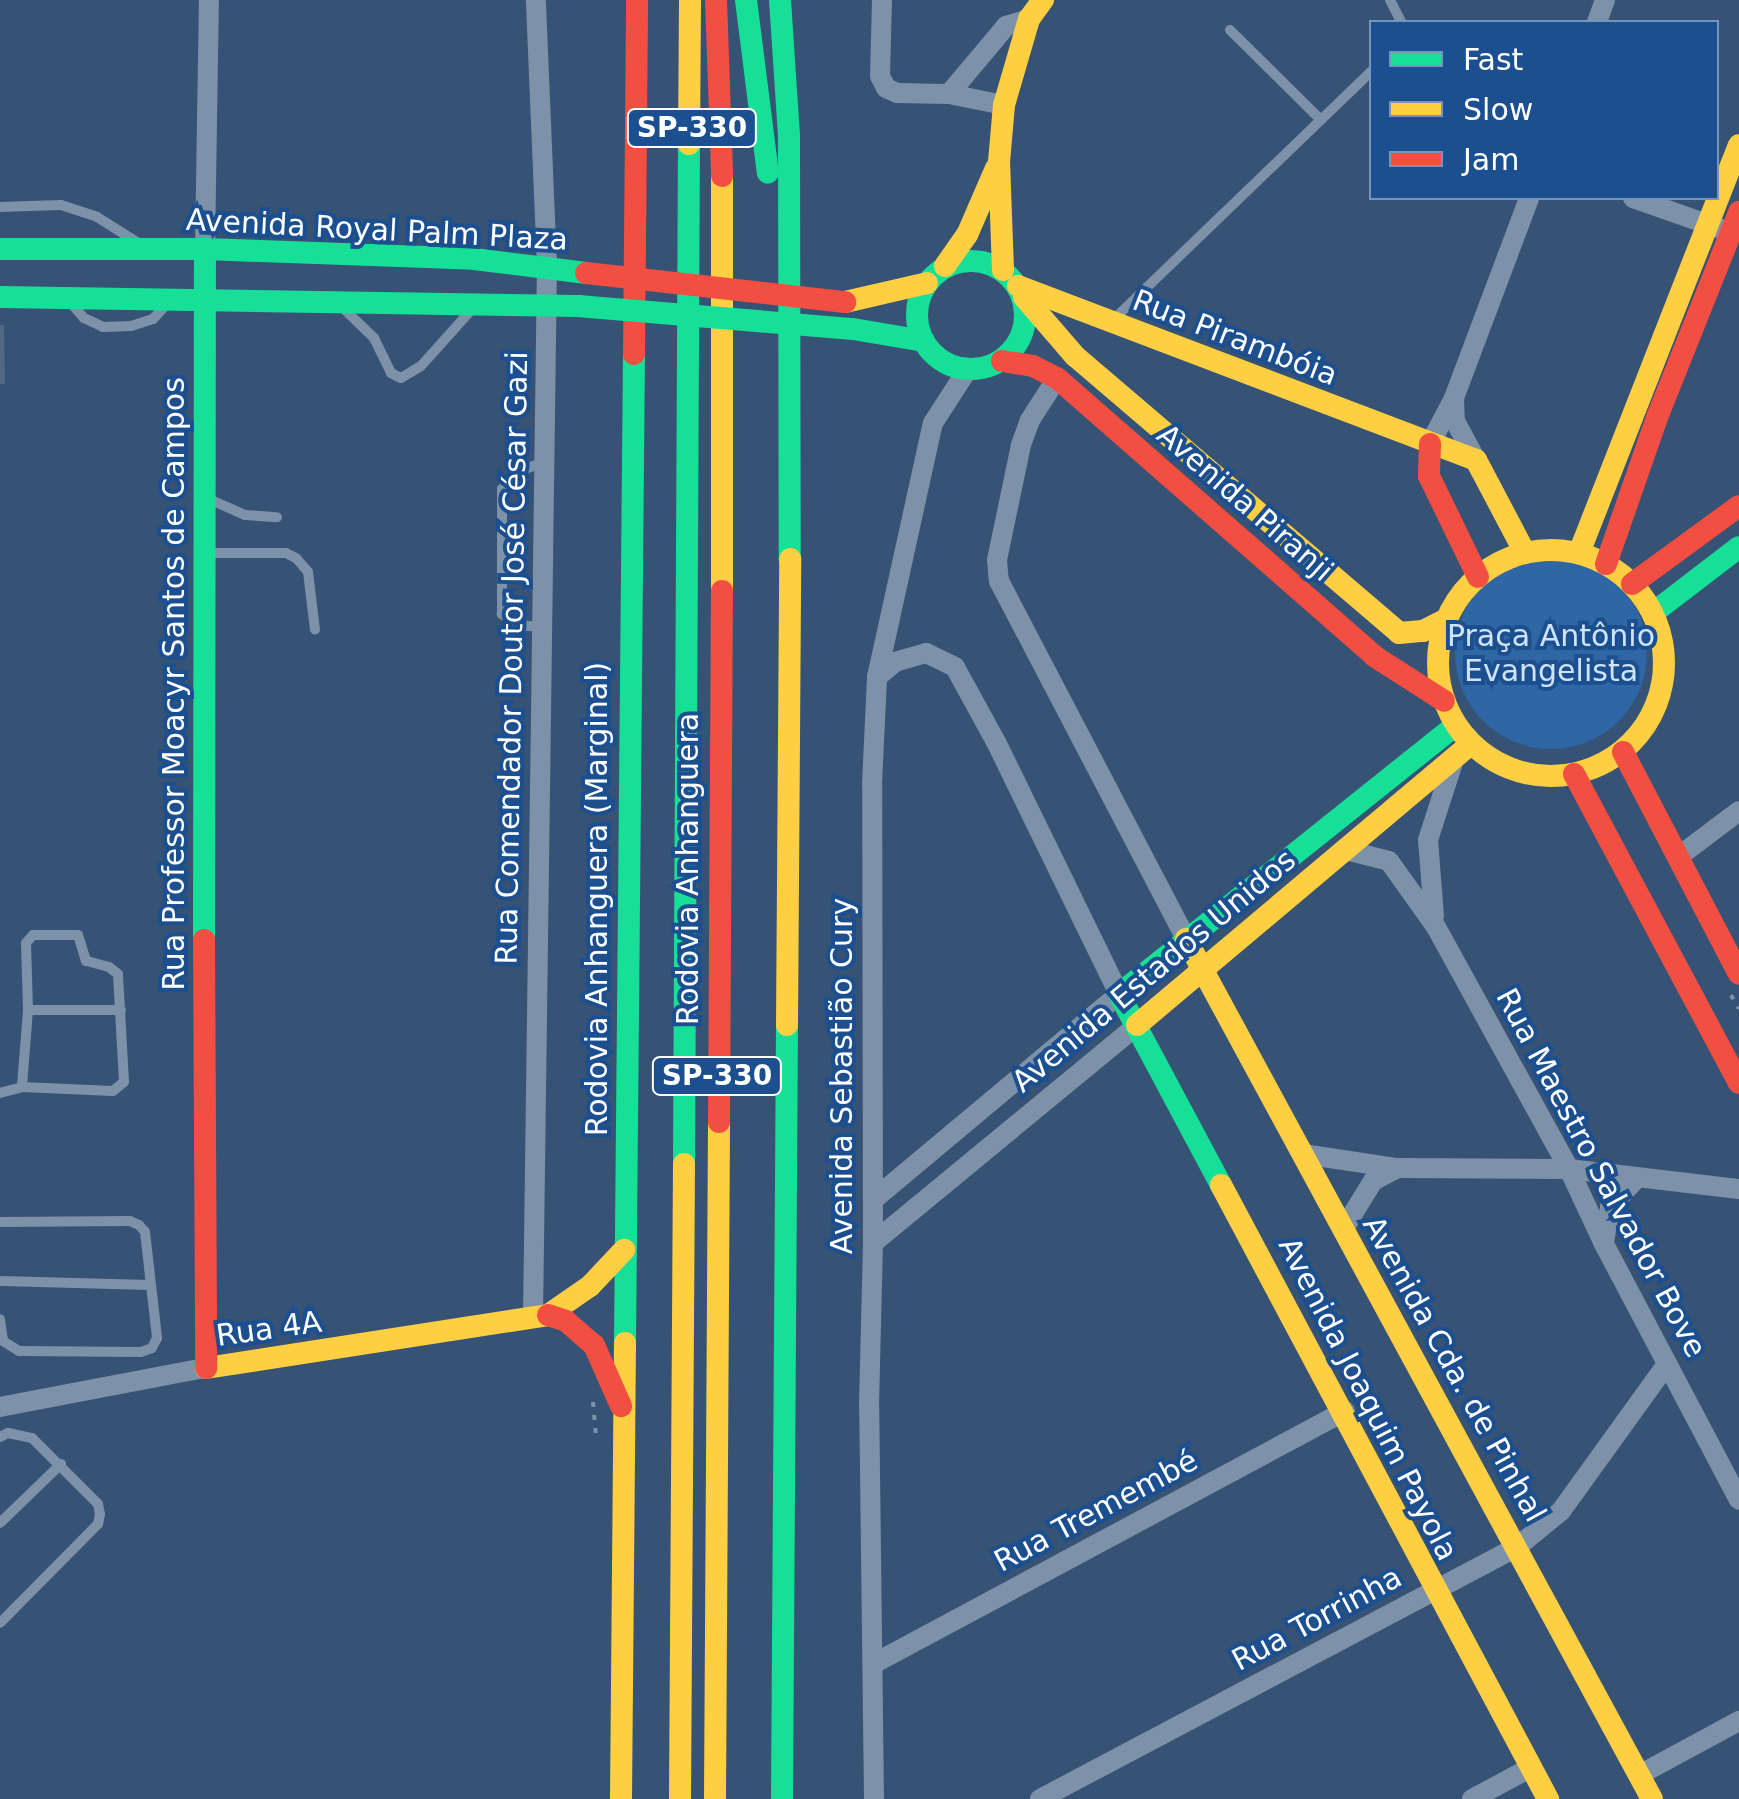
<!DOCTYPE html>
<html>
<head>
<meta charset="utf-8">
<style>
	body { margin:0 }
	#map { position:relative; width:1739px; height:1799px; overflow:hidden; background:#365274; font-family:"DejaVu Sans",sans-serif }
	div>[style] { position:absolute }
	.green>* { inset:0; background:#2f66a5 }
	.round { border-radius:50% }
	.building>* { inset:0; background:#526984 }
	.path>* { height:4px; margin-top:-2px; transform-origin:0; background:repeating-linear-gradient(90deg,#7d92a8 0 5px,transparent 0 13px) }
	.lane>* { height:10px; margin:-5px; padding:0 5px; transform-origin:5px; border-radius:5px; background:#7d92a8 }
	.street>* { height:20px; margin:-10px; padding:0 10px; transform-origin:10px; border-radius:10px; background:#7d92a8 }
	.fast>* { height:22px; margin:-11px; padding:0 11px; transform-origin:11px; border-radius:11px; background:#16e098 }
	.fast>.ring { margin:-11px; padding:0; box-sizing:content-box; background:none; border:22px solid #16e098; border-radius:50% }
	.slow>* { height:22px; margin:-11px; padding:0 11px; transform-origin:11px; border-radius:11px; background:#ffcf43 }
	.slow>.ring { margin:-11px; padding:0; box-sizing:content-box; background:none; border:22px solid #ffcf43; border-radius:50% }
	.jam>* { height:22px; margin:-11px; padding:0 11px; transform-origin:11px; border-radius:11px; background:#f24e42 }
	.fast-bridge>* { height:22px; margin:-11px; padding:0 11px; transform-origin:11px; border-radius:11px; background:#16e098 }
	.jam-bridge>* { height:22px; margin:-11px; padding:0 11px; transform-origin:11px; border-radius:11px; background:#f24e42 }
	span { translate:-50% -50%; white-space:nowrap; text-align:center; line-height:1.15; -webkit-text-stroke:8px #1b4f8f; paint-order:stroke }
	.shield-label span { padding:2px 8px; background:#1b4f8f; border:2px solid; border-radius:8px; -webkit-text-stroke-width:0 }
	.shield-label { font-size:28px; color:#fff; font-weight:700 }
	.street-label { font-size:30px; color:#fff }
	.park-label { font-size:30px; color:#cfe3fa }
	.legend { position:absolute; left:1369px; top:20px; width:350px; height:180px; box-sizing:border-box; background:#1b4f8f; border:2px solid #7695bc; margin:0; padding:12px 18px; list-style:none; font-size:30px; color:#fff }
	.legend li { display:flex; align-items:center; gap:20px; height:50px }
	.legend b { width:50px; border:2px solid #7695bc }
</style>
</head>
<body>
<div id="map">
	<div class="green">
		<i class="round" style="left:1455px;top:557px;width:192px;height:192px"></i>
	</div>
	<div class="building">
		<i style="clip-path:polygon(0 325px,4px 325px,5px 384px,0 384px)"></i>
	</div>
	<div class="path">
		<i style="left:1731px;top:995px;width:16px;rotate:60deg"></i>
		<i style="left:593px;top:1402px;width:36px;rotate:85deg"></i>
	</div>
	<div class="lane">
		<i style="left:1390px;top:0;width:25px;rotate:63deg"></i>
		<i style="left:1230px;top:30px;width:128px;rotate:44.7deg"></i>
		<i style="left:0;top:207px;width:61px;rotate:-1.9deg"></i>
		<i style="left:61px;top:205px;width:38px;rotate:18deg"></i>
		<i style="left:97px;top:217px;width:47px;rotate:32deg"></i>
		<i style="left:70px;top:302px;width:21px;rotate:49deg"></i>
		<i style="left:84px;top:318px;width:21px;rotate:25deg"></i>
		<i style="left:103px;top:327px;width:28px;rotate:-2deg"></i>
		<i style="left:131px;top:326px;width:23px;rotate:-18deg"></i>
		<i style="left:153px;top:319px;width:19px;rotate:-47deg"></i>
		<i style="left:344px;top:309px;width:42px;rotate:44deg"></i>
		<i style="left:374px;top:338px;width:39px;rotate:64deg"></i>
		<i style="left:391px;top:373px;width:11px;rotate:27deg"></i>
		<i style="left:401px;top:378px;width:23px;rotate:-31deg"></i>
		<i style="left:421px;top:366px;width:78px;rotate:-48.1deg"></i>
		<i style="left:1115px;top:318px;width:356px;rotate:-43.9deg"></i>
		<i style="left:209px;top:499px;width:39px;rotate:24deg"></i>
		<i style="left:245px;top:515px;width:32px;rotate:4deg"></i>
		<i style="left:209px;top:553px;width:77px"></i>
		<i style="left:286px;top:553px;width:11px;rotate:27deg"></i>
		<i style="left:296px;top:558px;width:18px;rotate:49deg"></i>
		<i style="left:308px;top:572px;width:58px;rotate:83.1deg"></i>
		<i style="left:541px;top:627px;width:24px;rotate:-175deg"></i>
		<i style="left:517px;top:625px;width:19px;rotate:-144deg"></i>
		<i style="left:502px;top:614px;width:125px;rotate:-90deg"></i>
		<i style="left:502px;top:489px;width:21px;rotate:-51deg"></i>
		<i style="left:515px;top:473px;width:31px;rotate:-21deg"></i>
		<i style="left:28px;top:1010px;width:93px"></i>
		<i style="left:0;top:1093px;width:23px;rotate:-15deg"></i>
		<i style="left:22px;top:1087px;width:91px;rotate:2.5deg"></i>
		<i style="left:113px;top:1091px;width:14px;rotate:-39deg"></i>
		<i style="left:124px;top:1082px;width:108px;rotate:-93.2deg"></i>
		<i style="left:118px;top:974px;width:11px;rotate:-142deg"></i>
		<i style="left:109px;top:967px;width:24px;rotate:-165deg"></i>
		<i style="left:86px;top:961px;width:27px;rotate:-107deg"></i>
		<i style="left:78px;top:935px;width:45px;rotate:180deg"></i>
		<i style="left:33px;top:935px;width:11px;rotate:131deg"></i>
		<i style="left:26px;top:943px;width:67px;rotate:88.3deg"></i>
		<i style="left:28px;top:1010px;width:77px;rotate:94.5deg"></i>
		<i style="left:0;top:1222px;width:130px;rotate:-0.4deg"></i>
		<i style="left:130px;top:1221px;width:10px;rotate:24deg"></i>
		<i style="left:139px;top:1225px;width:9px;rotate:49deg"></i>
		<i style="left:145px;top:1232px;width:107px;rotate:83.5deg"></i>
		<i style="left:157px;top:1338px;width:11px;rotate:117deg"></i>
		<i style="left:152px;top:1348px;width:12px;rotate:160deg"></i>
		<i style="left:141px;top:1352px;width:122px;rotate:-179.5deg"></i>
		<i style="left:19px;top:1351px;width:19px;rotate:-148deg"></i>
		<i style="left:3px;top:1341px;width:22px;rotate:-98deg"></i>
		<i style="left:0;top:1281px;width:150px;rotate:1.5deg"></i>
		<i style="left:0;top:1437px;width:9px;rotate:-27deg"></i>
		<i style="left:8px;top:1433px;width:25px;rotate:12deg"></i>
		<i style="left:32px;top:1438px;width:93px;rotate:45deg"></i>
		<i style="left:98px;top:1504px;width:10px;rotate:79deg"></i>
		<i style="left:100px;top:1514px;width:10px;rotate:101deg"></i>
		<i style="left:98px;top:1524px;width:139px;rotate:134.7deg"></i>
		<i style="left:0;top:1523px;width:85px;rotate:-44deg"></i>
	</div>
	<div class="street">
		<i style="left:882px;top:0;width:76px;rotate:91.5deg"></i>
		<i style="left:880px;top:76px;width:13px;rotate:63deg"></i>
		<i style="left:886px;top:88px;width:12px;rotate:24deg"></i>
		<i style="left:897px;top:93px;width:52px;rotate:1.1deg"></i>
		<i style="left:949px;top:94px;width:56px;rotate:11.3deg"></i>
		<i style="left:1597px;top:22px;width:23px;rotate:-70deg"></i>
		<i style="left:949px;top:94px;width:89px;rotate:-50deg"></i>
		<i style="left:1006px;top:26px;width:24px;rotate:-17deg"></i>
		<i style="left:1633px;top:198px;width:93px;rotate:19.4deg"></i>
		<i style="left:205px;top:249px;width:249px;rotate:-89.1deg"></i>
		<i style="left:1057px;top:378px;width:50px;rotate:122.7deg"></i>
		<i style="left:1030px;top:420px;width:27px;rotate:110deg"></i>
		<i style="left:1021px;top:445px;width:117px;rotate:101.8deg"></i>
		<i style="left:997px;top:560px;width:21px;rotate:85deg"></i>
		<i style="left:999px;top:581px;width:404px;rotate:62.4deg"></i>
		<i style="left:1454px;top:398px;width:23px;rotate:88deg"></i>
		<i style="left:1455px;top:421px;width:44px;rotate:61.7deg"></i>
		<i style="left:1430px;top:444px;width:52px;rotate:-62.4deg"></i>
		<i style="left:1454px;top:398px;width:214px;rotate:-69.4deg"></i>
		<i style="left:1346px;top:850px;width:44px;rotate:14.3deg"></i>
		<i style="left:1389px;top:861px;width:81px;rotate:54.5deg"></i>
		<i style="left:1436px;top:927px;width:276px;rotate:61.2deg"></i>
		<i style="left:1569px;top:1169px;width:83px;rotate:65deg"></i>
		<i style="left:1604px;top:1244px;width:289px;rotate:62.2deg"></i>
		<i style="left:1678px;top:857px;width:76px;rotate:-37deg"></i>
		<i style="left:1434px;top:916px;width:76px;rotate:-94.5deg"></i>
		<i style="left:1428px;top:840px;width:85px;rotate:-72.2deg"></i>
		<i style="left:1303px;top:1154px;width:95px;rotate:8.5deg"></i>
		<i style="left:1397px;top:1168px;width:172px;rotate:0.3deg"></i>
		<i style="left:1569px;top:1169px;width:171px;rotate:6.7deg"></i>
		<i style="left:873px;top:1200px;width:321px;rotate:-39.9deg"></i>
		<i style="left:1119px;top:994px;width:280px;rotate:-116deg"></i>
		<i style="left:996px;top:742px;width:85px;rotate:-118.7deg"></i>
		<i style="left:955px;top:667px;width:32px;rotate:-154deg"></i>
		<i style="left:926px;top:653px;width:32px;rotate:164deg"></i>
		<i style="left:895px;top:662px;width:23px;rotate:140deg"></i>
		<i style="left:1344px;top:1228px;width:55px;rotate:-58.3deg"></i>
		<i style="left:1373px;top:1181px;width:27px;rotate:-28deg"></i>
		<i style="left:1604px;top:1242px;width:36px;rotate:-80deg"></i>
		<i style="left:1610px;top:1207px;width:40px;rotate:-47deg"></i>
		<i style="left:873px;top:1243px;width:342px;rotate:-39.5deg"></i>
		<i style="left:533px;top:1318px;width:1052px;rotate:-89.24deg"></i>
		<i style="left:547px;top:266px;width:266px;rotate:-92.4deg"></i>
		<i style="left:0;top:1407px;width:208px;rotate:-10.8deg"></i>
		<i style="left:875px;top:1663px;width:533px;rotate:-28.2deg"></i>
		<i style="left:1639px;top:1775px;width:114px;rotate:-28.4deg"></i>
		<i style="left:874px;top:1799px;width:393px;rotate:-90.7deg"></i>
		<i style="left:869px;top:1406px;width:163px;rotate:-88.6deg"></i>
		<i style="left:873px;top:1243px;width:459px;rotate:-90.1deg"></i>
		<i style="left:872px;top:784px;width:107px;rotate:-87.3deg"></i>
		<i style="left:877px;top:677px;width:260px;rotate:-77.6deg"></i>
		<i style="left:933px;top:423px;width:64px;rotate:-57.1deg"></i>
		<i style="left:1040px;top:1799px;width:539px;rotate:-27.85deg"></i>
		<i style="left:1517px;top:1547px;width:57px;rotate:-39.3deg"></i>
		<i style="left:1561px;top:1511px;width:181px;rotate:-54.2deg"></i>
		<i style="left:1472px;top:1799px;width:68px;rotate:-28.1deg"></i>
	</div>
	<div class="fast">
		<i style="left:746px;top:0;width:174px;rotate:82.8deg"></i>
		<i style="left:780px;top:0;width:136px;rotate:86.2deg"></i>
		<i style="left:789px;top:136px;width:423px;rotate:89.9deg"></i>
		<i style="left:0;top:249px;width:205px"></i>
		<i style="left:205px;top:249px;width:269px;rotate:2.1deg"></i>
		<i style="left:474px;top:259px;width:113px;rotate:7.1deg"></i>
		<i class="ring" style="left:917px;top:261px;width:86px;height:86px"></i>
		<i style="left:0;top:297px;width:578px;rotate:0.89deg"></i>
		<i style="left:853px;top:329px;width:72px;rotate:9.6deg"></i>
		<i style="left:1653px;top:613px;width:108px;rotate:-37.5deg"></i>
		<i style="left:204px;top:940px;width:691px;rotate:-89.92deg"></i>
		<i style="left:684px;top:1164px;width:1020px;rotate:-89.72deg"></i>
		<i style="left:1221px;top:1185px;width:217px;rotate:-118.1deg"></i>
		<i style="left:1119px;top:994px;width:431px;rotate:-38.6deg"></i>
		<i style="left:625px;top:1343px;width:989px;rotate:-89.48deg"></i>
		<i style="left:782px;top:1799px;width:774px;rotate:-89.63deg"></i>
	</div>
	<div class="slow">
		<i style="left:689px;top:144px;width:144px;rotate:-89.6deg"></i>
		<i style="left:722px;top:176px;width:415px;rotate:90deg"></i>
		<i style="left:945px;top:266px;width:38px;rotate:-55deg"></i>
		<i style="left:967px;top:235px;width:73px;rotate:-66.6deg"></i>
		<i style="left:1003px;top:270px;width:108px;rotate:-92.1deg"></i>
		<i style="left:999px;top:162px;width:57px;rotate:-85deg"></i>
		<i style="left:1004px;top:105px;width:90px;rotate:-73.8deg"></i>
		<i style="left:1029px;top:19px;width:24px;rotate:-54deg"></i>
		<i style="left:1018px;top:286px;width:490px;rotate:20.8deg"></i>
		<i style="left:1476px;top:460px;width:105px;rotate:62.2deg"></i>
		<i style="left:1024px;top:297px;width:78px;rotate:49.2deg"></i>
		<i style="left:1075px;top:356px;width:426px;rotate:40.5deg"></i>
		<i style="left:1399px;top:633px;width:24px;rotate:-5deg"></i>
		<i style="left:1423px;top:631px;width:27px;rotate:-27deg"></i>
		<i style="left:845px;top:302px;width:84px;rotate:-13deg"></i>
		<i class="ring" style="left:1438px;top:550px;width:204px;height:204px"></i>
		<i style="left:1579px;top:553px;width:438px;rotate:-68.6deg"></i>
		<i style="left:1186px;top:939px;width:978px;rotate:61.55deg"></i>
		<i style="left:787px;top:1025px;width:466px;rotate:-89.6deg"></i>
		<i style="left:1137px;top:1025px;width:436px;rotate:-40.1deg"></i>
		<i style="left:1221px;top:1185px;width:696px;rotate:61.96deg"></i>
		<i style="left:206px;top:1368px;width:346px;rotate:-8.8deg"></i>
		<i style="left:548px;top:1315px;width:51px;rotate:-34.6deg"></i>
		<i style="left:590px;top:1286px;width:50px;rotate:-46.6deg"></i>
		<i style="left:621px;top:1799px;width:456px;rotate:-89.5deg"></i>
		<i style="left:680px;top:1799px;width:635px;rotate:-89.64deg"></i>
		<i style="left:715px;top:1799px;width:677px;rotate:-89.66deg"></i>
	</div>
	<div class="jam">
		<i style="left:716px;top:0;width:176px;rotate:88deg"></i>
		<i style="left:634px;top:354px;width:354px;rotate:-89.5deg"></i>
		<i style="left:1002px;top:361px;width:31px;rotate:9deg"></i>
		<i style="left:1033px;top:366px;width:27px;rotate:27deg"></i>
		<i style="left:1057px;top:378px;width:422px;rotate:41.2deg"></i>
		<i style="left:1374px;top:656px;width:83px;rotate:32.7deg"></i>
		<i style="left:1430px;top:444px;width:32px;rotate:92deg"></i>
		<i style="left:1429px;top:476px;width:112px;rotate:64.1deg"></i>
		<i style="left:1606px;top:564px;width:158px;rotate:-70.8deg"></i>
		<i style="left:1658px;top:415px;width:219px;rotate:-68.2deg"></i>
		<i style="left:1632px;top:584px;width:132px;rotate:-36.1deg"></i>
		<i style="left:1623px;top:752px;width:250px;rotate:62.4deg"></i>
		<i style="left:1574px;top:774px;width:350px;rotate:61.9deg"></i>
		<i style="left:204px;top:940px;width:428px;rotate:89.7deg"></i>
		<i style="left:719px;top:1122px;width:531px;rotate:-89.68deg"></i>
		<i style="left:548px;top:1315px;width:19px;rotate:18deg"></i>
		<i style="left:566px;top:1321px;width:37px;rotate:41deg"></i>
		<i style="left:594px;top:1345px;width:67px;rotate:66.1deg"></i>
	</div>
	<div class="fast-bridge">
		<i style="left:578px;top:306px;width:276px;rotate:4.8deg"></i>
	</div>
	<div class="jam-bridge">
		<i style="left:586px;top:273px;width:261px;rotate:6.4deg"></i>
	</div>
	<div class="shield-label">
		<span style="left:692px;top:128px">SP-330</span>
		<span style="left:717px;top:1076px">SP-330</span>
	</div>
	<div class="street-label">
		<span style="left:377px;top:230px;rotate:3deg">Avenida Royal Palm Plaza</span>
		<span style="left:1235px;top:338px;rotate:21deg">Rua Pirambóia</span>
		<span style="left:1245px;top:503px;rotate:41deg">Avenida Piranji</span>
		<span style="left:512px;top:658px;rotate:-89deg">Rua Comendador Doutor José César Gazi</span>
		<span style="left:174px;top:684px;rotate:-90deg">Rua Professor Moacyr Santos de Campos</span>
		<span style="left:688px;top:869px;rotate:-90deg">Rodovia Anhanguera</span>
		<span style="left:597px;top:899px;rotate:-90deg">Rodovia Anhanguera (Marginal)</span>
		<span style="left:1154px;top:971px;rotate:-40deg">Avenida Estados Unidos</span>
		<span style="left:842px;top:1076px;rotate:-90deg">Avenida Sebastião Cury</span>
		<span style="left:1601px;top:1173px;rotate:62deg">Rua Maestro Salvador Bove</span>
		<span style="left:269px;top:1329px;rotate:-8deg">Rua 4A</span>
		<span style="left:1454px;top:1369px;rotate:61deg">Avenida Cda. de Pinhal</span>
		<span style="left:1368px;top:1399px;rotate:63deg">Avenida Joaquim Payola</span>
		<span style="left:1096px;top:1511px;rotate:-28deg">Rua Tremembé</span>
		<span style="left:1317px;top:1619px;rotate:-28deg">Rua Torrinha</span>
	</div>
	<div class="park-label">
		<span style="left:1551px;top:653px">Praça Antônio<br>Evangelista</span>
	</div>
	<ul class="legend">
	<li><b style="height:12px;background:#16e098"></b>Fast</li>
	<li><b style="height:12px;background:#ffcf43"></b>Slow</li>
	<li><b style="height:12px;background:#f24e42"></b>Jam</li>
	</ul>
</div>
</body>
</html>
